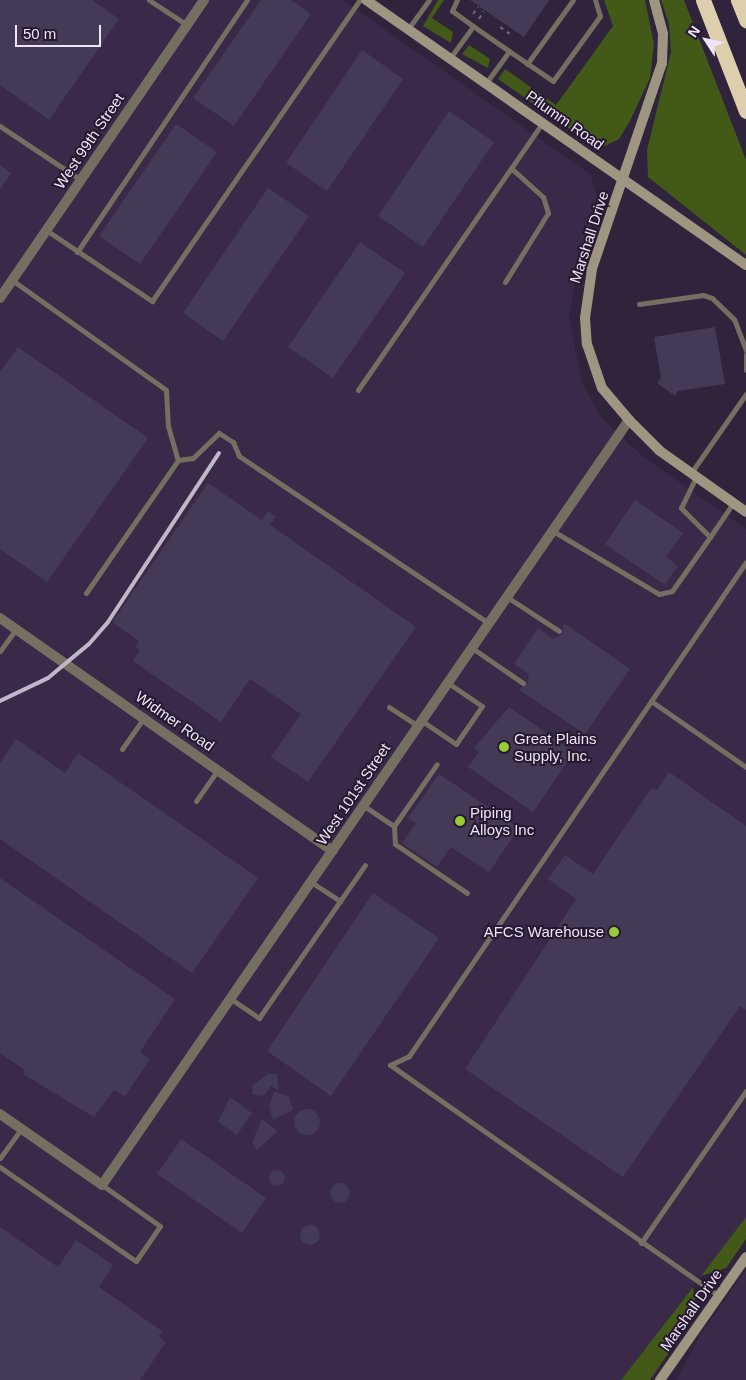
<!DOCTYPE html>
<html>
<head>
<meta charset="utf-8">
<style>
	body { margin:0 }
	#map { position:relative; width:746px; height:1380px; overflow:hidden; background:#30233c; font-family:Helvetica,sans-serif }
	div>[style] { position:absolute }
	.built>* { inset:0; background:#3a2948 }
	.green>* { inset:0; background:#425918 }
	.building>* { inset:0; background:#443a55 }
	.round { border-radius:50% }
	.path>* { height:2px; margin-top:-1px; transform-origin:0; background:repeating-linear-gradient(90deg,#71667c 0 4px,transparent 0 8px) }
	.lane>* { height:5px; margin:-2.5px; padding:0 2.5px; transform-origin:2.5px; border-radius:2.5px; background:#746f61 }
	.street>* { height:10px; margin:-5px; padding:0 5px; transform-origin:5px; border-radius:5px; background:#746f61 }
	.secondary>* { height:10px; margin:-5px; padding:0 5px; transform-origin:5px; border-radius:5px; background:#9e9680 }
	.highway>* { height:15px; margin:-7.5px; padding:0 7.5px; transform-origin:7.5px; border-radius:7.5px; background:#ddcfad }
	.rail>* { height:4px; margin:-2px; padding:0 2px; transform-origin:2px; border-radius:2px; background:#c0b7c9 }
	.dots>* { width:14px; height:14px; translate:-50% -50%; box-sizing:border-box; border:2px solid #271932; border-radius:50% }
	span { translate:-50% -50%; white-space:nowrap; text-align:center; line-height:1.15; -webkit-text-stroke:4px #271932; paint-order:stroke }
	.street-label { font-size:15px; color:#ede5f5 }
	.poi-label { font-size:15px; color:#ede5f5 }
	.left { translate:0 -50%; text-align:left }
	.right { translate:-100% -50%; text-align:right }
	.north { position:absolute; left:681px; top:15px; width:50px; height:50px; -webkit-text-stroke:4px #271932; paint-order:stroke; rotate:305deg; font-size:14px; font-weight:700; line-height:20px; text-align:center; color:#ede5f5 }
	.north::after { content:''; display:block; margin:auto; width:18px; height:22px; background:#ede5f5; clip-path:polygon(50% 0,100% 100%,50% 72%,0 100%) }
	.scale { position:absolute; left:15px; top:25px; width:86px; height:22px; box-sizing:border-box; border:2px solid #ede5f5; border-top:0; padding-left:6px; font-size:15px; line-height:18px; white-space:nowrap; color:#ede5f5; -webkit-text-stroke:4px #271932; paint-order:stroke }
</style>
</head>
<body>
<div id="map">
	<div class="built">
		<i style="clip-path:polygon(0 0,343px 0,591px 175px,598px 202px,577px 268px,569px 318px,582px 383px,601px 417px,642px 456px,746px 529px,746px 1217px,621px 1380px,0 1380px)"></i>
		<i style="clip-path:polygon(746px 1269px,746px 1380px,676px 1380px,701px 1334px)"></i>
	</div>
	<div class="green">
		<i style="clip-path:polygon(438px 0,444px 0,432px 18px,453px 32px,451px 43px,423px 26px)"></i>
		<i style="clip-path:polygon(604px 0,645px 0,654px 44px,650px 78px,630px 121px,619px 139px,605px 146px,587px 141px,498px 79px,505px 69px,556px 105px,613px 26px)"></i>
		<i style="clip-path:polygon(661px 0,684px 0,746px 160px,746px 255px,648px 177px,647px 150px,671px 52px,669px 24px)"></i>
		<i style="clip-path:polygon(469px 45px,490px 59px,488px 68px,462px 54px)"></i>
		<i style="clip-path:polygon(746px 1217px,746px 1239px,726px 1268px,701px 1276px)"></i>
		<i style="clip-path:polygon(693px 1287px,697px 1311px,650px 1380px,621px 1380px)"></i>
	</div>
	<div class="building">
		<i style="clip-path:polygon(0 0,92px 0,119px 19px,49px 120px,0 85px)"></i>
		<i style="clip-path:polygon(261px 0,291px 0,311px 14px,234px 126px,193px 98px)"></i>
		<i style="clip-path:polygon(470px 0,549px 0,524px 37px)"></i>
		<i style="clip-path:polygon(362px 50px,403px 79px,327px 191px,286px 163px)"></i>
		<i style="clip-path:polygon(449px 111px,494px 142px,423px 247px,378px 216px)"></i>
		<i style="clip-path:polygon(176px 124px,217px 152px,140px 264px,99px 236px)"></i>
		<i style="clip-path:polygon(0 165px,11px 173px,0 190px)"></i>
		<i style="clip-path:polygon(268px 188px,309px 216px,223px 341px,183px 313px)"></i>
		<i style="clip-path:polygon(360px 242px,405px 273px,333px 378px,288px 347px)"></i>
		<i style="clip-path:polygon(715px 327px,725px 384px,678px 391px,675px 396px,657px 383px,661px 378px,654px 337px)"></i>
		<i style="clip-path:polygon(18px 347px,148px 438px,47px 582px,0 549px,0 372px)"></i>
		<i style="clip-path:polygon(208px 483px,262px 520px,268px 511px,276px 517px,270px 525px,416px 627px,308px 782px,271px 757px,301px 714px,250px 679px,221px 722px,133px 661px,140px 650px,135px 647px,139px 641px,112px 622px)"></i>
		<i style="clip-path:polygon(635px 500px,683px 533px,666px 557px,678px 566px,665px 585px,605px 544px)"></i>
		<i style="clip-path:polygon(564px 623px,630px 669px,585px 734px,518px 689px,527px 685px,529px 674px,514px 664px,538px 628px,553px 639px,562px 634px)"></i>
		<i style="clip-path:polygon(509px 707px,574px 752px,533px 812px,468px 767px,479px 752px,474px 748px)"></i>
		<i style="clip-path:polygon(16px 739px,65px 773px,78px 753px,258px 878px,192px 973px,0 839px,0 763px)"></i>
		<i style="clip-path:polygon(669px 772px,746px 826px,746px 1010px,740px 1006px,623px 1177px,465px 1069px,576px 899px,548px 879px,565px 855px,593px 874px,652px 787px,657px 790px)"></i>
		<i style="clip-path:polygon(439px 774px,519px 828px,489px 872px,451px 847px,437px 867px,402px 843px,416px 823px,408px 818px)"></i>
		<i style="clip-path:polygon(0 878px,175px 999px,140px 1052px,150px 1059px,125px 1096px,114px 1090px,94px 1117px,23px 1074px,25px 1070px,0 1053px)"></i>
		<i style="clip-path:polygon(373px 893px,439px 938px,331px 1096px,267px 1051px)"></i>
		<i style="clip-path:polygon(268px 1074px,277px 1074px,278px 1090px,271px 1086px,264px 1096px,253px 1095px,252px 1086px)"></i>
		<i style="clip-path:polygon(274px 1092px,289px 1096px,293px 1110px,273px 1120px,269px 1106px)"></i>
		<i style="clip-path:polygon(230px 1097px,252px 1113px,237px 1135px,218px 1122px)"></i>
		<i class="round" style="left:294px;top:1109px;width:26px;height:26px"></i>
		<i style="clip-path:polygon(262px 1119px,278px 1131px,257px 1150px,252px 1142px)"></i>
		<i style="clip-path:polygon(181px 1139px,266px 1198px,242px 1233px,157px 1174px)"></i>
		<i class="round" style="left:269px;top:1170px;width:16px;height:16px"></i>
		<i class="round" style="left:330px;top:1183px;width:20px;height:20px"></i>
		<i class="round" style="left:300px;top:1225px;width:20px;height:20px"></i>
		<i style="clip-path:polygon(0 1227px,58px 1267px,76px 1240px,113px 1265px,99px 1287px,162px 1331px,159px 1337px,166px 1342px,140px 1380px,0 1380px)"></i>
	</div>
	<div class="path">
		<i style="left:473px;top:14px;width:9px;rotate:-54deg"></i>
		<i style="left:479px;top:19px;width:9px;rotate:-58deg"></i>
		<i style="left:500px;top:27px;width:12px;rotate:35deg"></i>
	</div>
	<div class="lane">
		<i style="left:149px;top:0;width:45px;rotate:33.3deg"></i>
		<i style="left:473px;top:26px;width:44px;rotate:34.8deg"></i>
		<i style="left:408px;top:29px;width:36px;rotate:-54deg"></i>
		<i style="left:450px;top:58px;width:39px;rotate:-54deg"></i>
		<i style="left:473px;top:26px;width:26px;rotate:-144deg"></i>
		<i style="left:452px;top:11px;width:12px;rotate:-66deg"></i>
		<i style="left:527px;top:64px;width:79px;rotate:-54.3deg"></i>
		<i style="left:486px;top:83px;width:39px;rotate:-54deg"></i>
		<i style="left:509px;top:51px;width:53px;rotate:34.3deg"></i>
		<i style="left:553px;top:81px;width:80px;rotate:-54.1deg"></i>
		<i style="left:600px;top:16px;width:17px;rotate:-107deg"></i>
		<i style="left:0;top:126px;width:97px;rotate:33.7deg"></i>
		<i style="left:46px;top:230px;width:128px;rotate:33.8deg"></i>
		<i style="left:152px;top:301px;width:366px;rotate:-55.4deg"></i>
		<i style="left:77px;top:252px;width:304px;rotate:-56deg"></i>
		<i style="left:12px;top:280px;width:189px;rotate:35.5deg"></i>
		<i style="left:166px;top:390px;width:36px;rotate:87deg"></i>
		<i style="left:168px;top:426px;width:35px;rotate:74deg"></i>
		<i style="left:505px;top:282px;width:81px;rotate:-58.1deg"></i>
		<i style="left:548px;top:213px;width:17px;rotate:-107deg"></i>
		<i style="left:543px;top:197px;width:43px;rotate:-137.8deg"></i>
		<i style="left:639px;top:304px;width:65px;rotate:-8deg"></i>
		<i style="left:703px;top:295px;width:9px;rotate:18deg"></i>
		<i style="left:712px;top:298px;width:30px;rotate:44deg"></i>
		<i style="left:734px;top:319px;width:33px;rotate:69deg"></i>
		<i style="left:746px;top:354px;width:16px;rotate:90deg"></i>
		<i style="left:358px;top:390px;width:324px;rotate:-55.4deg"></i>
		<i style="left:691px;top:473px;width:96px;rotate:-55.2deg"></i>
		<i style="left:696px;top:477px;width:34px;rotate:116deg"></i>
		<i style="left:681px;top:508px;width:41px;rotate:45deg"></i>
		<i style="left:710px;top:537px;width:41px;rotate:-55.9deg"></i>
		<i style="left:553px;top:531px;width:123px;rotate:30.7deg"></i>
		<i style="left:659px;top:594px;width:13px;rotate:-13deg"></i>
		<i style="left:672px;top:591px;width:66px;rotate:-54.9deg"></i>
		<i style="left:86px;top:593px;width:162px;rotate:-55.3deg"></i>
		<i style="left:178px;top:460px;width:15px;rotate:-8deg"></i>
		<i style="left:193px;top:458px;width:36px;rotate:-44deg"></i>
		<i style="left:219px;top:433px;width:17px;rotate:33deg"></i>
		<i style="left:233px;top:442px;width:15px;rotate:67deg"></i>
		<i style="left:239px;top:456px;width:300px;rotate:33.8deg"></i>
		<i style="left:507px;top:597px;width:62px;rotate:33.2deg"></i>
		<i style="left:472px;top:648px;width:62px;rotate:34.5deg"></i>
		<i style="left:0;top:651px;width:27px;rotate:-54deg"></i>
		<i style="left:651px;top:701px;width:116px;rotate:34.8deg"></i>
		<i style="left:389px;top:707px;width:35px;rotate:33deg"></i>
		<i style="left:422px;top:721px;width:41px;rotate:34.1deg"></i>
		<i style="left:456px;top:744px;width:46px;rotate:-55.6deg"></i>
		<i style="left:482px;top:706px;width:41px;rotate:-145.9deg"></i>
		<i style="left:122px;top:749px;width:38px;rotate:-55deg"></i>
		<i style="left:196px;top:801px;width:38px;rotate:-55deg"></i>
		<i style="left:364px;top:806px;width:36px;rotate:34deg"></i>
		<i style="left:394px;top:826px;width:75px;rotate:-55.3deg"></i>
		<i style="left:394px;top:826px;width:18px;rotate:87deg"></i>
		<i style="left:395px;top:844px;width:87px;rotate:34.2deg"></i>
		<i style="left:311px;top:882px;width:35px;rotate:33deg"></i>
		<i style="left:231px;top:999px;width:34px;rotate:34deg"></i>
		<i style="left:259px;top:1018px;width:186px;rotate:-55.3deg"></i>
		<i style="left:0;top:1158px;width:36px;rotate:-54deg"></i>
		<i style="left:0;top:1167px;width:165px;rotate:34.7deg"></i>
		<i style="left:136px;top:1261px;width:42px;rotate:-55.6deg"></i>
		<i style="left:160px;top:1226px;width:71px;rotate:-144.7deg"></i>
		<i style="left:641px;top:1243px;width:185px;rotate:-55.4deg"></i>
		<i style="left:719px;top:1296px;width:402px;rotate:-144.9deg"></i>
		<i style="left:390px;top:1065px;width:21px;rotate:-25deg"></i>
		<i style="left:409px;top:1056px;width:598px;rotate:-55.7deg"></i>
	</div>
	<div class="street">
		<i style="left:0;top:298px;width:361px;rotate:-55.6deg"></i>
		<i style="left:0;top:618px;width:406px;rotate:35deg"></i>
		<i style="left:0;top:1114px;width:124px;rotate:34.8deg"></i>
		<i style="left:102px;top:1185px;width:929px;rotate:-55.44deg"></i>
	</div>
	<div class="secondary">
		<i style="left:366px;top:0;width:463px;rotate:34.9deg"></i>
		<i style="left:654px;top:0;width:35px;rotate:75deg"></i>
		<i style="left:663px;top:34px;width:29px;rotate:92deg"></i>
		<i style="left:662px;top:63px;width:218px;rotate:108.8deg"></i>
		<i style="left:592px;top:269px;width:49px;rotate:98.1deg"></i>
		<i style="left:585px;top:318px;width:26px;rotate:86deg"></i>
		<i style="left:587px;top:344px;width:46px;rotate:71.2deg"></i>
		<i style="left:602px;top:388px;width:42px;rotate:49.8deg"></i>
		<i style="left:629px;top:420px;width:44px;rotate:45deg"></i>
		<i style="left:660px;top:451px;width:105px;rotate:35.3deg"></i>
		<i style="left:660px;top:1380px;width:150px;rotate:-55deg"></i>
	</div>
	<div class="highway">
		<i style="left:703px;top:0;width:119px;rotate:68.8deg"></i>
		<i style="left:738px;top:0;width:22px;rotate:68deg"></i>
	</div>
	<div class="rail">
		<i style="left:0;top:701px;width:53px;rotate:-25.6deg"></i>
		<i style="left:48px;top:678px;width:53px;rotate:-39.7deg"></i>
		<i style="left:89px;top:644px;width:29px;rotate:-49deg"></i>
		<i style="left:108px;top:622px;width:202px;rotate:-56.7deg"></i>
	</div>
	<div class="dots">
		<i style="left:504px;top:747px;background:#99cb36"></i>
		<i style="left:460px;top:821px;background:#99cb36"></i>
		<i style="left:614px;top:932px;background:#99cb36"></i>
	</div>
	<div class="street-label">
		<span style="left:565px;top:120px;rotate:35deg">Pflumm Road</span>
		<span style="left:89px;top:141px;rotate:-56deg">West 99th Street</span>
		<span style="left:589px;top:237px;rotate:-72deg">Marshall Drive</span>
		<span style="left:175px;top:721px;rotate:35deg">Widmer Road</span>
		<span style="left:353px;top:794px;rotate:-56deg">West 101st Street</span>
		<span style="left:691px;top:1310px;rotate:-55deg">Marshall Drive</span>
	</div>
	<div class="poi-label">
		<span class="left" style="left:514px;top:747px">Great Plains<br>Supply, Inc.</span>
		<span class="left" style="left:470px;top:821px">Piping<br>Alloys Inc</span>
		<span class="right" style="left:604px;top:932px">AFCS Warehouse</span>
	</div>
	<div class="north">N</div>
	<div class="scale">50 m</div>
</div>
</body>
</html>
